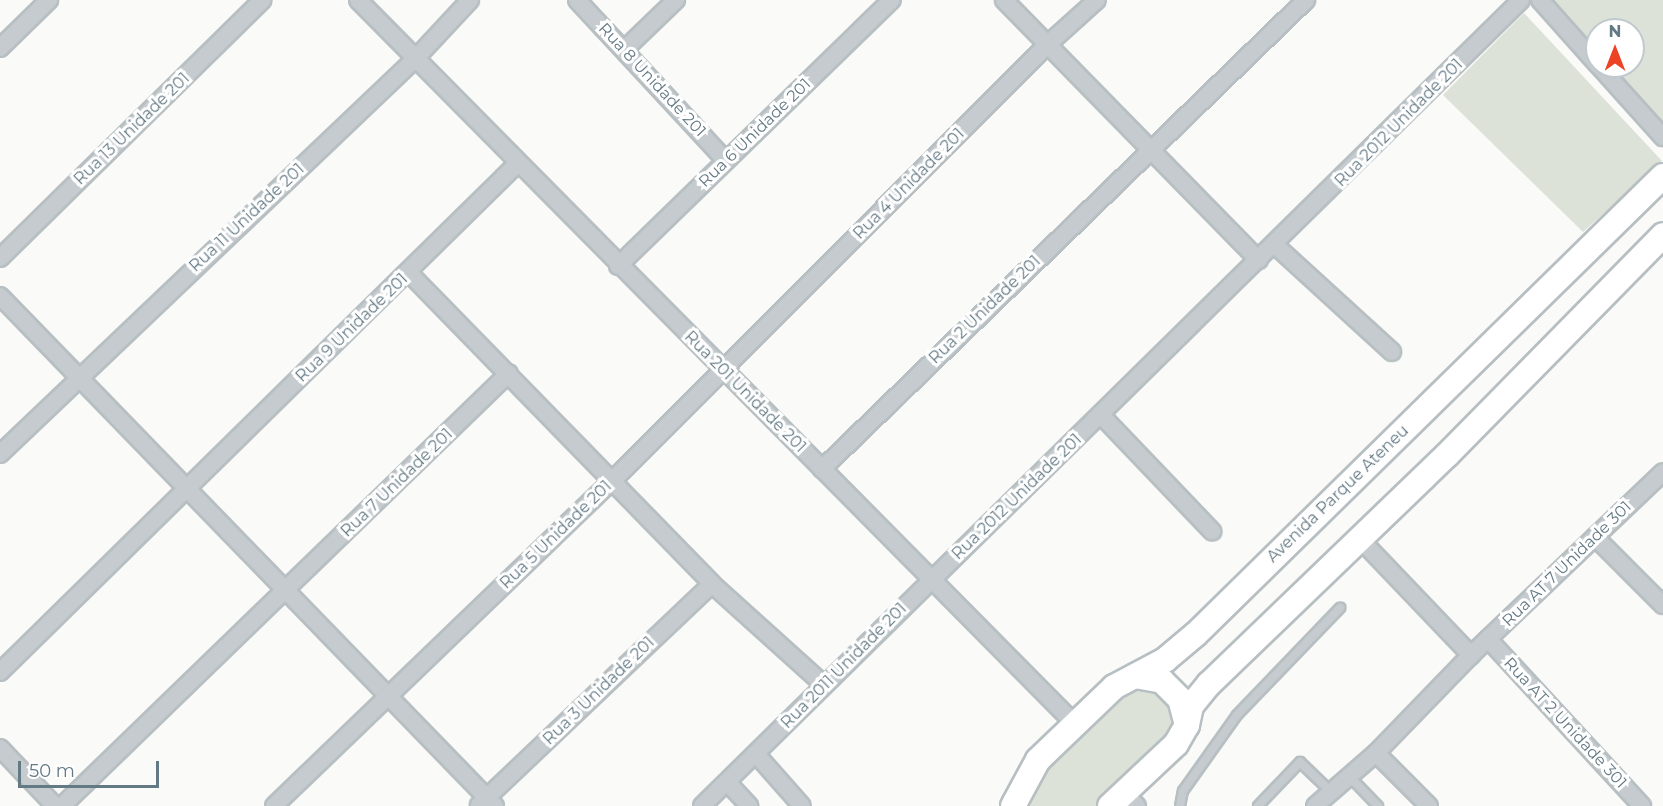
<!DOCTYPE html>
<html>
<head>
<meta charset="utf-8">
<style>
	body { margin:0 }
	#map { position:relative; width:1663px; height:806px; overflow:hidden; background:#fafaf8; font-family:Montserrat,sans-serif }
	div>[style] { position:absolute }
	.green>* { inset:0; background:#dce2d8 }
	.roads { filter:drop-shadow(2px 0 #b7bfc2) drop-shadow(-2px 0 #b7bfc2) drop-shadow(0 2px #b7bfc2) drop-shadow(0 -2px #b7bfc2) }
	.lane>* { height:8px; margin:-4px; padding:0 4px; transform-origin:4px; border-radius:4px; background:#c5cbce }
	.street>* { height:16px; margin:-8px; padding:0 8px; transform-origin:8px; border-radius:8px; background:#c5cbce }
	.secondary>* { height:24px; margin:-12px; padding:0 12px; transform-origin:12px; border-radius:12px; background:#fff }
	span { translate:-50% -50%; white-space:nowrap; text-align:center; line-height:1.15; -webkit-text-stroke:6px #fff; paint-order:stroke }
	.street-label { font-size:16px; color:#637984 }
	.north { position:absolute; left:1585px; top:18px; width:60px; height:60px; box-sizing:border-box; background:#fff; border:2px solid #c1c9ce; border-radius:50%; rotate:0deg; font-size:16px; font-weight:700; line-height:24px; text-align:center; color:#637984 }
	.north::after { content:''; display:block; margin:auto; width:21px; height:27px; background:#ec4325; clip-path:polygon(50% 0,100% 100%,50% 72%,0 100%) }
	.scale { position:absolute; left:18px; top:761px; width:141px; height:27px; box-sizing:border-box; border:3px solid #637984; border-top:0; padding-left:8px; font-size:18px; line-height:21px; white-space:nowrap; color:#637984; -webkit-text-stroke:4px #fff; paint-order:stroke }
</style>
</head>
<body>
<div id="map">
	<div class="green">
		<i style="clip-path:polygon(1546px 0,1663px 0,1663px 125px,1608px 66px,1633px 66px,1633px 30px,1597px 30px,1597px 55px)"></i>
		<i style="clip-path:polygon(1524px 13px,1662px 161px,1583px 232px,1443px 95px)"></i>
		<i style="clip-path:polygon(1139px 687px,1158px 692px,1171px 705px,1173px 731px,1100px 806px,1027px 806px,1027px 787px,1121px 693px)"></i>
	</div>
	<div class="roads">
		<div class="lane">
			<i style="left:1349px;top:776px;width:42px;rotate:46deg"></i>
			<i style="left:1180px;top:806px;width:15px;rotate:-79deg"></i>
			<i style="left:1183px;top:791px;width:93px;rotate:-54.6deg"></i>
			<i style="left:1237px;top:715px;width:149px;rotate:-46.1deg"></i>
			<i style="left:1258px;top:806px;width:61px;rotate:-46.3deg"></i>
			<i style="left:1300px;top:762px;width:42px;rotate:44deg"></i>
		</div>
		<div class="street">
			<i style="left:358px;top:0;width:1019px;rotate:45.28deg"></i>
			<i style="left:577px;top:0;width:219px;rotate:47.2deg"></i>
			<i style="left:1004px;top:0;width:364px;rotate:45.6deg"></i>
			<i style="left:1540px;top:0;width:86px;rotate:48.3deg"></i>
			<i style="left:0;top:48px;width:69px;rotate:-44.4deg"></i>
			<i style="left:625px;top:49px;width:71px;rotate:-43.9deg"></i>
			<i style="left:1599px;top:66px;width:96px;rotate:48deg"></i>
			<i style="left:1276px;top:246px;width:157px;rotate:42.4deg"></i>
			<i style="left:0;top:258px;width:368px;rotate:-44.5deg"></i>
			<i style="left:618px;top:266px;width:382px;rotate:-44.2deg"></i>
			<i style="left:409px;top:273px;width:434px;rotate:45.7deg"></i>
			<i style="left:712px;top:584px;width:149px;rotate:42deg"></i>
			<i style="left:0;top:296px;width:711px;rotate:45.86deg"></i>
			<i style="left:1101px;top:415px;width:161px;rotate:46.3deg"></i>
			<i style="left:0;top:454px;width:574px;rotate:-43.59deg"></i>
			<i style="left:416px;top:58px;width:79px;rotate:-47deg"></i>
			<i style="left:822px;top:469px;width:674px;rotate:-44.1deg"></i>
			<i style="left:1595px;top:537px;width:96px;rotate:45deg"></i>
			<i style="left:1360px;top:539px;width:161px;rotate:46.3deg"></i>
			<i style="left:1488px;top:639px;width:227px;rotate:47.3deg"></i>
			<i style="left:0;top:672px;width:725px;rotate:-44.5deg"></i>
			<i style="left:0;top:748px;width:80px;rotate:46.5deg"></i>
			<i style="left:1376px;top:753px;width:75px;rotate:45deg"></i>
			<i style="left:756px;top:754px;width:69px;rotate:48.5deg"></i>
			<i style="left:727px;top:782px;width:33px;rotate:47deg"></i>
			<i style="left:1124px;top:793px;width:18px;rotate:45deg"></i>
			<i style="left:479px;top:805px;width:321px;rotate:-43.5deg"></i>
			<i style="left:62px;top:806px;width:622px;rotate:-44.09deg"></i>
			<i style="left:274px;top:806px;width:467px;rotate:-43.9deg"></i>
			<i style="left:611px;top:482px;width:617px;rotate:-45.07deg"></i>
			<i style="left:1047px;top:45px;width:67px;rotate:-42deg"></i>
			<i style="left:702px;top:806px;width:1149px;rotate:-44.54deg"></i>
			<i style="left:1315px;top:806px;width:81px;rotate:-41deg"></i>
			<i style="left:1376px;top:753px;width:136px;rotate:-45.9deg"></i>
			<i style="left:1471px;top:655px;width:265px;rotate:-43.6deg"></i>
		</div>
		<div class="secondary">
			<i style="left:1135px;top:676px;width:27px;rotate:10deg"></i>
			<i style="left:1162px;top:681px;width:25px;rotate:45deg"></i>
			<i style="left:1180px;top:699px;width:27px;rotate:75deg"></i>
			<i style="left:1013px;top:806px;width:52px;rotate:-61.5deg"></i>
			<i style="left:1038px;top:760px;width:105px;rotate:-43.8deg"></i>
			<i style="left:1114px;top:687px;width:58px;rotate:-27.9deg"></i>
			<i style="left:1165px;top:660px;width:40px;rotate:-40deg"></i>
			<i style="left:1196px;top:634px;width:654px;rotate:-44.44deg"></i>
			<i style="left:1110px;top:806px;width:91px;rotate:-43.2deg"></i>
			<i style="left:1176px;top:744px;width:22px;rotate:-60deg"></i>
			<i style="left:1187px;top:725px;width:19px;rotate:-78deg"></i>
			<i style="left:1191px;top:706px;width:28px;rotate:-51deg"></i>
			<i style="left:1209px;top:684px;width:330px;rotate:-43.9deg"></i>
			<i style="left:1447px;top:455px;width:308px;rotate:-45.5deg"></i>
		</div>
	</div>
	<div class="street-label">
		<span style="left:652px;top:80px;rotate:47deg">Rua 8 Unidade 201</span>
		<span style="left:1399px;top:123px;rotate:-45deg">Rua 2012 Unidade 201</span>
		<span style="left:132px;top:129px;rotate:-44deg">Rua 13 Unidade 201</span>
		<span style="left:755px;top:133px;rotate:-44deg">Rua 6 Unidade 201</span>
		<span style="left:909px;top:184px;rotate:-45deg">Rua 4 Unidade 201</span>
		<span style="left:247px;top:218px;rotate:-43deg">Rua 11 Unidade 201</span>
		<span style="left:985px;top:310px;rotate:-44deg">Rua 2 Unidade 201</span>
		<span style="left:352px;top:328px;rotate:-44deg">Rua 9 Unidade 201</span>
		<span style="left:745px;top:392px;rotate:45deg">Rua 201 Unidade 201</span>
		<span style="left:397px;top:483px;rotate:-44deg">Rua 7 Unidade 201</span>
		<span style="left:1338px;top:494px;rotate:-44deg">Avenida Parque Ateneu</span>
		<span style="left:1017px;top:497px;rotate:-44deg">Rua 2012 Unidade 201</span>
		<span style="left:556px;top:535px;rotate:-44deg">Rua 5 Unidade 201</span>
		<span style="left:1567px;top:564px;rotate:-44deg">Rua AT 7 Unidade 301</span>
		<span style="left:844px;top:666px;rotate:-45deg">Rua 2011 Unidade 201</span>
		<span style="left:599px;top:691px;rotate:-44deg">Rua 3 Unidade 201</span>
		<span style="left:1565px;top:723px;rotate:47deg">Rua AT 2 Unidade 301</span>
	</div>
	<div class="north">N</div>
	<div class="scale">50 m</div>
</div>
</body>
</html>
